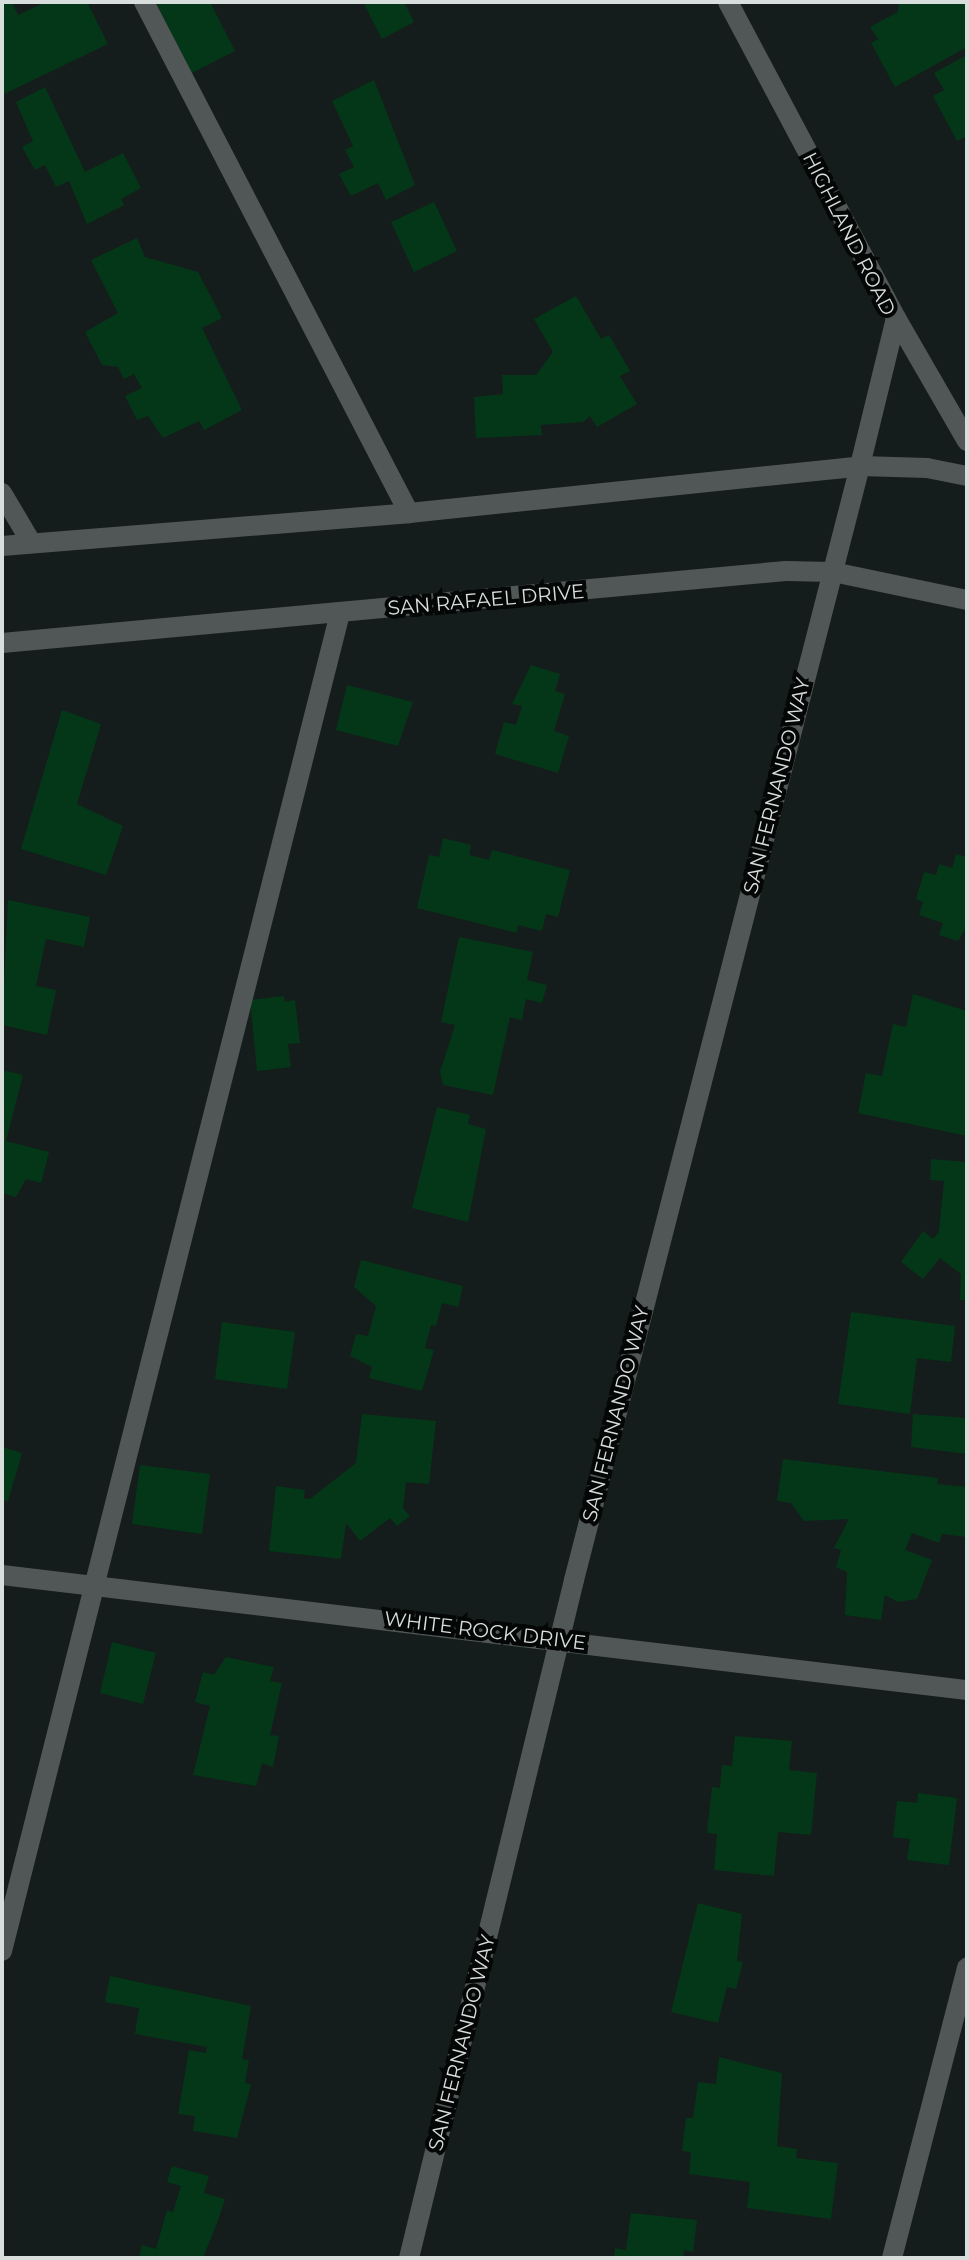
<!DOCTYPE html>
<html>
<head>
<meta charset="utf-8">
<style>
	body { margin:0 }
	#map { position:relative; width:969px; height:2260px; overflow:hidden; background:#141d1b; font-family:Montserrat,sans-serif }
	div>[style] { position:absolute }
	.building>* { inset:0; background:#043718 }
	.service>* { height:20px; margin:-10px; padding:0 10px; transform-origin:10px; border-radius:10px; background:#515657 }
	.minor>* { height:20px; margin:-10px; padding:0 10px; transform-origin:10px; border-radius:10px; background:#515657 }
	.tertiary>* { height:20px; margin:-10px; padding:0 10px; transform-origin:10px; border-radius:10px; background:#515657 }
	span { translate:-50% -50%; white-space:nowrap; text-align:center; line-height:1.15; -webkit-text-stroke:8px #040706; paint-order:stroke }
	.street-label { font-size:20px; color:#d8dedc }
	.frame { position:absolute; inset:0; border:4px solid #d8dedc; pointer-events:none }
</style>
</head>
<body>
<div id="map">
	<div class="building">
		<i style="clip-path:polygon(2px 2px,12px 2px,18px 15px,46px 2px,87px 2px,108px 44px,2px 95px)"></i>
		<i style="clip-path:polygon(163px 2px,210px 2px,235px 51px,192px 73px,157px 5px)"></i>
		<i style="clip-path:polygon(363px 2px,404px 2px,414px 22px,382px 39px)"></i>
		<i style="clip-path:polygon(899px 2px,967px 2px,967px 47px,895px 87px,871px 43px,878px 39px,870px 27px,898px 12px)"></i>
		<i style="clip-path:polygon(967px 55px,967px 136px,957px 141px,933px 96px,944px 90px,934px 73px)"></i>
		<i style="clip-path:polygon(374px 80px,415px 185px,386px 200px,378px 183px,351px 196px,339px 174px,354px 167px,345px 150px,353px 146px,332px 101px)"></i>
		<i style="clip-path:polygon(45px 87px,85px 172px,123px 153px,141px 188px,121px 199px,124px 205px,87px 224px,69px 181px,56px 187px,45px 165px,35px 170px,22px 147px,33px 141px,16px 102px)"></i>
		<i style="clip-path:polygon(434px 202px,457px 251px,414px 272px,391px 222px)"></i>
		<i style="clip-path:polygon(137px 238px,145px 257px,198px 272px,222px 318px,202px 328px,242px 410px,204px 430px,199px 421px,163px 438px,148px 416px,137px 420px,125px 396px,142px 388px,134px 374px,124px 379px,118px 367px,102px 365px,85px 332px,118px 313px,91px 260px)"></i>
		<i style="clip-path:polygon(576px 296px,601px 339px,609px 335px,630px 371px,620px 376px,637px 404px,597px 427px,590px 416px,583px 422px,541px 425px,542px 435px,476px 438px,474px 397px,503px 394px,502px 375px,536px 375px,553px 352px,534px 319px)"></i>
		<i style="clip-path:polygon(531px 665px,560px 674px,555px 691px,565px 694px,554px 731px,569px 736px,558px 773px,495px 754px,504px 722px,516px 725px,522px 706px,512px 704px)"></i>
		<i style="clip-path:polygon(347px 685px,413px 702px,398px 746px,336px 730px)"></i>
		<i style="clip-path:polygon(62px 710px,101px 724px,77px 804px,123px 826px,106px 875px,21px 849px)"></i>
		<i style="clip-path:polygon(443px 838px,471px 845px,469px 855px,489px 860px,492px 850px,570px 870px,558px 917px,546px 914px,542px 931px,518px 925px,517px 933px,417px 908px,429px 855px,439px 857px)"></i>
		<i style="clip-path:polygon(956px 854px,967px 857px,967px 926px,958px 941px,939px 935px,943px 923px,919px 915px,923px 902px,916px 899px,924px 872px,936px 875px,939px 864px,952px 868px)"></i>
		<i style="clip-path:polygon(8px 900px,90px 917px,84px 947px,46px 939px,36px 986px,56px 990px,47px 1035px,2px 1025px)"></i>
		<i style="clip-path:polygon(459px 937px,533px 952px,527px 980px,547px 985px,542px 1003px,526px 999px,522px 1020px,510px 1017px,493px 1095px,443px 1085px,440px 1072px,455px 1025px,441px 1022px)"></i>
		<i style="clip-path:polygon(913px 994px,967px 1011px,967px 1136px,858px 1113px,866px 1073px,882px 1076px,893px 1024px,906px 1027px)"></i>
		<i style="clip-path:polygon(284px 996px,285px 1002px,295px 1000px,300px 1043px,288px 1044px,291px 1067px,257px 1071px,250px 1000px)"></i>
		<i style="clip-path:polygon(2px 1070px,23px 1075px,6px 1141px,49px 1152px,41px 1183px,26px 1179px,16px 1197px,2px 1193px)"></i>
		<i style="clip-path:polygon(437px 1107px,470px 1115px,468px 1124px,486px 1129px,468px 1222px,412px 1208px)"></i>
		<i style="clip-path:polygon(931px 1159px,967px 1162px,967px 1300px,960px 1300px,961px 1274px,940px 1258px,923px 1279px,901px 1262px,923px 1231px,933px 1239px,939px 1232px,944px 1181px,930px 1180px)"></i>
		<i style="clip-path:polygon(361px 1260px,463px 1286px,458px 1307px,442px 1303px,436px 1326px,431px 1325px,425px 1348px,434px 1350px,422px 1391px,369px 1378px,372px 1367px,350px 1356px,356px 1334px,368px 1336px,376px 1306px,354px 1287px)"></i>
		<i style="clip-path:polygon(851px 1312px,955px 1326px,951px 1362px,917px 1358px,910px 1414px,838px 1404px)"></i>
		<i style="clip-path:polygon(222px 1322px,295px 1332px,287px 1389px,215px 1379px)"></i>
		<i style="clip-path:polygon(362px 1414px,436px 1421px,429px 1484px,406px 1482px,403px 1508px,410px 1516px,397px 1526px,390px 1518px,360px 1541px,346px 1523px,341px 1559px,269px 1551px,276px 1486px,305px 1490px,304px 1498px,310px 1499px,356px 1463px)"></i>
		<i style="clip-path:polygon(913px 1414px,967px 1418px,967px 1454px,911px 1447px)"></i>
		<i style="clip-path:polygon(2px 1447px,22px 1453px,8px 1501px,2px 1500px)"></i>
		<i style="clip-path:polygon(783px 1459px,938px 1478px,937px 1484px,967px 1487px,967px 1537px,942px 1534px,939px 1543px,912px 1533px,905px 1550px,932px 1560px,917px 1599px,898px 1602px,885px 1595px,881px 1620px,845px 1615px,847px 1572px,836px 1567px,841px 1550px,834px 1548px,849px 1519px,804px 1521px,791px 1503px,777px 1501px)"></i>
		<i style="clip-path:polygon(140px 1465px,210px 1474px,202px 1534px,132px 1524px)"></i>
		<i style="clip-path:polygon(112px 1642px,156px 1653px,143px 1704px,100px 1693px)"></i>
		<i style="clip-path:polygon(226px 1657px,274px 1667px,270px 1681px,282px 1683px,270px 1735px,279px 1736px,273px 1767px,262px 1763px,256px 1786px,193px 1775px,210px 1706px,195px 1702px,203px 1672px,214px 1675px)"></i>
		<i style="clip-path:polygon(735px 1736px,792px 1741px,789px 1770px,817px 1773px,811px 1835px,778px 1832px,774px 1876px,714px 1870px,717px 1834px,707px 1833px,712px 1787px,720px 1788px,722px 1765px,732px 1766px)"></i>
		<i style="clip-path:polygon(918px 1793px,957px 1798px,949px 1865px,907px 1860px,910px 1839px,893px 1837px,897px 1801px,917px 1803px)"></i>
		<i style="clip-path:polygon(698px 1903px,742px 1914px,737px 1961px,743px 1962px,736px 1989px,727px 1987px,718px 2023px,671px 2012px)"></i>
		<i style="clip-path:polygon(110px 1976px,251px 2006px,242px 2059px,249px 2060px,245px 2083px,251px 2084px,237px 2138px,193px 2131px,195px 2116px,178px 2114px,189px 2050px,206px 2053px,207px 2047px,135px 2034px,139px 2008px,105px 2002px)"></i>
		<i style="clip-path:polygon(719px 2057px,782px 2073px,777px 2146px,797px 2149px,796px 2158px,838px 2163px,831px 2219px,747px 2208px,750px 2182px,689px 2174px,691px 2152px,682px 2151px,686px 2118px,693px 2118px,698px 2082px,716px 2084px)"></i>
		<i style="clip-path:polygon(172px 2166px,209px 2176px,204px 2193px,225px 2199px,218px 2220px,203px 2258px,139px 2258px,142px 2245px,156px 2249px,167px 2210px,173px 2212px,181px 2186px,167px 2182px)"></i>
		<i style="clip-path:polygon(631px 2213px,697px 2220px,693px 2252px,684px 2250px,683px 2258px,614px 2258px,615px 2248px,626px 2250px)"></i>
	</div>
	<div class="service">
		<i style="left:144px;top:2px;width:576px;rotate:62.59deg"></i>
		<i style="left:2px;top:1951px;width:1380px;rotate:-75.82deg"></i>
		<i style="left:892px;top:2258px;width:300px;rotate:-75.5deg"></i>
	</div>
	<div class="minor">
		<i style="left:2px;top:493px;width:57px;rotate:59.4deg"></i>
		<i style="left:2px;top:1575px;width:972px;rotate:6.8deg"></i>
		<i style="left:409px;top:2258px;width:698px;rotate:-76.32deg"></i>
		<i style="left:574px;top:1580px;width:1150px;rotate:-75.6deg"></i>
	</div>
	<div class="tertiary">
		<i style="left:728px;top:2px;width:358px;rotate:62deg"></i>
		<i style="left:896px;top:318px;width:152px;rotate:103.7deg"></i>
		<i style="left:896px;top:318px;width:142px;rotate:60deg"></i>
		<i style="left:2px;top:546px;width:408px;rotate:-4.6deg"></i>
		<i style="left:409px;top:513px;width:453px;rotate:-5.9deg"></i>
		<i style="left:860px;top:466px;width:67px;rotate:1.7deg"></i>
		<i style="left:927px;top:468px;width:41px;rotate:11.3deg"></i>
		<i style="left:2px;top:643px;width:787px;rotate:-5.25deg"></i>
		<i style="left:786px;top:571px;width:47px;rotate:1.2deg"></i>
		<i style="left:833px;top:572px;width:137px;rotate:11.8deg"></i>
	</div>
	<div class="street-label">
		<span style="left:849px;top:234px;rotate:63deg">HIGHLAND ROAD</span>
		<span style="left:486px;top:600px;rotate:-5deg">SAN RAFAEL DRIVE</span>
		<span style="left:777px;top:786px;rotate:-76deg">SAN FERNANDO WAY</span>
		<span style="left:616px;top:1414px;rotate:-76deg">SAN FERNANDO WAY</span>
		<span style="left:485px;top:1631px;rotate:7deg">WHITE ROCK DRIVE</span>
		<span style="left:462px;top:2043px;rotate:-76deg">SAN FERNANDO WAY</span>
	</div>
	<div class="frame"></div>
</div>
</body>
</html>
